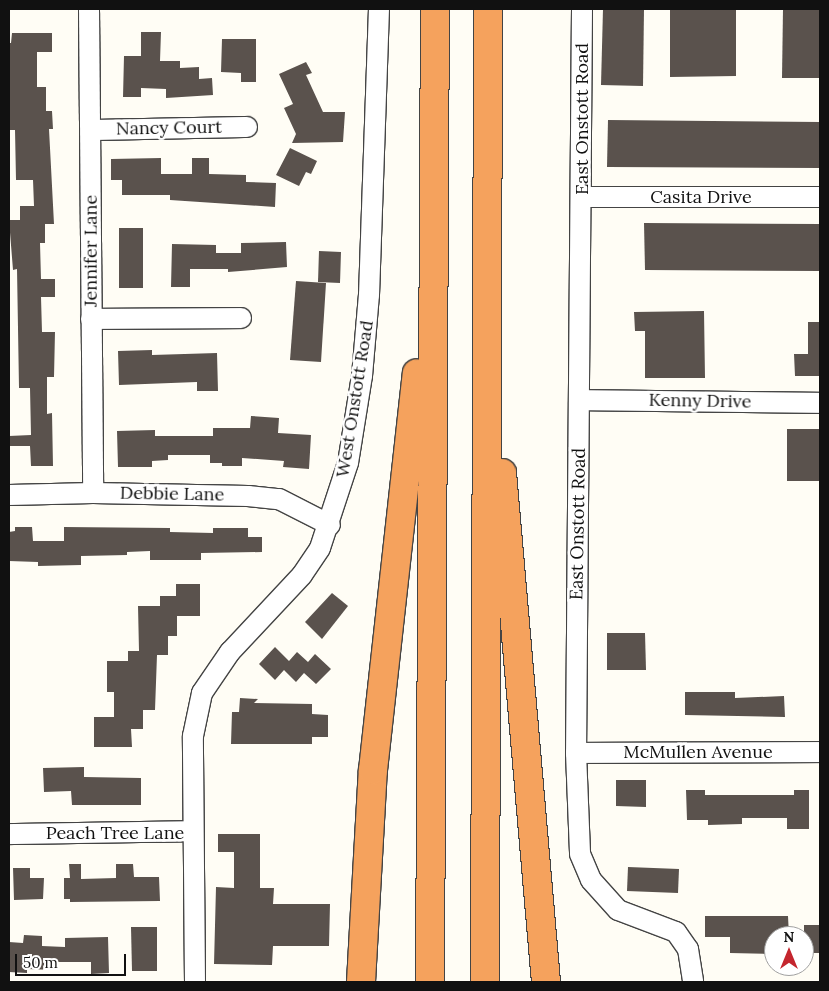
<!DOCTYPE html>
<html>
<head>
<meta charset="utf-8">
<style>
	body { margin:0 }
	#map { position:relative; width:829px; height:991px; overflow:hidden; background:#fffdf5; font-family:Lora,serif }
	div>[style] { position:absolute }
	.building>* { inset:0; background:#5a524d }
	.roads { filter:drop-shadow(1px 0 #444) drop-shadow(-1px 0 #444) drop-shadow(0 1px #444) drop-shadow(0 -1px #444) }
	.minor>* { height:20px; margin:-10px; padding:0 10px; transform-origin:10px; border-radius:10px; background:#fff }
	.highway>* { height:28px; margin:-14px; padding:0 14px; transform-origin:14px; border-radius:14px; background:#f5a25d }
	span { translate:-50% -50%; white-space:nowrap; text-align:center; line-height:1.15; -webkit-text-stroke:5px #fff; paint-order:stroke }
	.street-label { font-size:18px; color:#111 }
	.frame { position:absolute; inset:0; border:10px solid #111; pointer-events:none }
	.north { position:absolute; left:764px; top:926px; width:50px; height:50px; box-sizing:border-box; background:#fff; border:1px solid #a0a0a0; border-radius:50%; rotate:0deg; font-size:14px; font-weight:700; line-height:20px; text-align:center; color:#111 }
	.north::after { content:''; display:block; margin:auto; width:18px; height:22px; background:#c4262e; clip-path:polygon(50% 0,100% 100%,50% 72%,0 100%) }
	.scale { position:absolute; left:15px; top:954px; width:111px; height:22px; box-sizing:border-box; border:2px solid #111; border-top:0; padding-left:6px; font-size:15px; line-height:18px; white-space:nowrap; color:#111; -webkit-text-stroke:4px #fff; paint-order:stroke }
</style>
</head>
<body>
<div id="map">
	<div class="building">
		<i style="clip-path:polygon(603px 9px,644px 9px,643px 86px,601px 85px)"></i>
		<i style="clip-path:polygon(670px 9px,736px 9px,736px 76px,670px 77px)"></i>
		<i style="clip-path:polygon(783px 9px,820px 9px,820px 78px,782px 78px)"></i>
		<i style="clip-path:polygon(141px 32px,161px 32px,160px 61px,180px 61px,180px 68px,199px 67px,199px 79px,212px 78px,213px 95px,166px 98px,166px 89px,141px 88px,141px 97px,123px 97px,124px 56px,141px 56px)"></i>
		<i style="clip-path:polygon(12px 33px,52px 33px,52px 52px,37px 52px,37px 87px,46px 87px,46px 111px,52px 111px,53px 129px,49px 129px,54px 224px,45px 224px,45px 243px,40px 243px,41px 279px,55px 279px,55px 297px,41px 297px,42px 332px,55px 332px,54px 377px,47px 377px,47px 414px,52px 413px,53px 466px,31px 466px,30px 446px,9px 446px,9px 436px,31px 435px,30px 388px,19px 388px,17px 269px,13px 270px,9px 220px,20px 220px,20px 206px,34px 206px,33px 180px,16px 180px,15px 130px,9px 130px,9px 43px,11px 43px)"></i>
		<i style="clip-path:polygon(222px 39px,256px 39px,256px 82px,241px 82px,241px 73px,221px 72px)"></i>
		<i style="clip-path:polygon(306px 62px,312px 73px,306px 75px,323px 112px,345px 112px,343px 142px,292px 143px,296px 134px,284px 108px,293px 104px,279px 74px)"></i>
		<i style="clip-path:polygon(608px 120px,820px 122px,820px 168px,607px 167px)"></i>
		<i style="clip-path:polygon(290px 148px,317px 161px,311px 174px,306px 172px,299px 186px,276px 175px)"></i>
		<i style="clip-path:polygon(161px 158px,161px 174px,192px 174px,192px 158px,209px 158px,209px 174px,246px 175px,246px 182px,276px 183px,275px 207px,170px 200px,170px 195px,122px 195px,122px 180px,111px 180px,111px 159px)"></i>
		<i style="clip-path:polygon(644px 223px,820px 224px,820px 271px,645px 270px)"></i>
		<i style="clip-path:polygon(119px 228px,143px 228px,143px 288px,119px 288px)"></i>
		<i style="clip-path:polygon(286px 242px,287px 267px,228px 272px,228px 269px,190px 269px,190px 287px,171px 287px,172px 244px,216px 245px,216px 253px,241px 253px,241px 243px)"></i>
		<i style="clip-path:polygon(319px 251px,341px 252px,340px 283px,318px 282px)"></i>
		<i style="clip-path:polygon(296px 281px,326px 283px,321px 362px,290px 360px)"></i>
		<i style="clip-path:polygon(704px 311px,705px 378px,645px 378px,645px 331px,635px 331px,634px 312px)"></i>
		<i style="clip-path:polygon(808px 322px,820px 322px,820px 376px,795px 376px,794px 354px,808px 354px)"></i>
		<i style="clip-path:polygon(152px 350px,152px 355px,217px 353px,218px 391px,197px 391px,197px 382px,119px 385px,118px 351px)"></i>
		<i style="clip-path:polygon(251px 416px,279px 418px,278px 433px,311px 435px,309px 469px,283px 467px,284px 461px,242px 458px,242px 466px,222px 466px,222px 463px,210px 463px,210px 455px,168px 455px,168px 460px,152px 461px,152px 467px,118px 467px,117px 431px,155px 430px,155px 436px,213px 436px,213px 428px,250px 428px)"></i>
		<i style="clip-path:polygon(787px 429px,820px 429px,820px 481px,787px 481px)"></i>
		<i style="clip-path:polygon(15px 527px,32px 527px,33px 541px,64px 541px,64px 527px,170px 528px,170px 532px,213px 533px,213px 528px,248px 528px,248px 537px,262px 537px,262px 552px,201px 553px,201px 560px,150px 560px,150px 551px,127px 552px,127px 555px,81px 556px,81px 565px,38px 566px,38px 562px,9px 561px,9px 532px,15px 531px)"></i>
		<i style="clip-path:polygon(176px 584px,200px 584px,200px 616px,177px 616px,177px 636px,168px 636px,168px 655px,157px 655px,155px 710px,143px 710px,143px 729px,131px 729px,132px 747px,94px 747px,94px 717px,114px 717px,114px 692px,107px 692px,107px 661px,128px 661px,128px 651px,139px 651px,138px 606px,160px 606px,160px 596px,176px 596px)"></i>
		<i style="clip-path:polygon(332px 593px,348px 606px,322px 639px,305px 622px)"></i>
		<i style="clip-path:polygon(607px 633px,645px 633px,646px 670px,607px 670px)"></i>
		<i style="clip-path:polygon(275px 647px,289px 661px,297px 652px,308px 662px,315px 654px,331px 669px,316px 684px,304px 673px,296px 682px,284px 670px,275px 680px,259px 664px)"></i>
		<i style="clip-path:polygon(685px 692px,735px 692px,735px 698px,784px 696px,785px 717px,685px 715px)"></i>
		<i style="clip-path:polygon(240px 698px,258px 699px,254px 703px,312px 704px,312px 714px,328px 715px,328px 737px,312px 737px,312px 744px,231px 744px,232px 712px,239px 712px)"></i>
		<i style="clip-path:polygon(84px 767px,84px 777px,141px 778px,141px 805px,72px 805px,71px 791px,44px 792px,43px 768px)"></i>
		<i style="clip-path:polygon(616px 780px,646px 780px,646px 807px,616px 806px)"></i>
		<i style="clip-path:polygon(686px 790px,705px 790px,705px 795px,794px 795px,794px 790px,809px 790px,809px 829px,787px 829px,787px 818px,742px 818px,742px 824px,708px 825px,708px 820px,687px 820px)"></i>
		<i style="clip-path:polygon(218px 834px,260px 834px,260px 888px,274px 888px,273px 904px,330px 904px,329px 946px,273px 946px,272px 965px,214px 964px,216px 887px,234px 888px,234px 852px,218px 852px)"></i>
		<i style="clip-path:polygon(69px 864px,81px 864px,81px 879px,116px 878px,116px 864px,133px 864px,134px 877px,159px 877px,160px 901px,70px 902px,70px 899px,64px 899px,64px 878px,70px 878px)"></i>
		<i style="clip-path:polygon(628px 867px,679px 869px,678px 893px,627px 891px)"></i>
		<i style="clip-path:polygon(13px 868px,30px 868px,30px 878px,44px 878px,43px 899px,14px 900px)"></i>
		<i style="clip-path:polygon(705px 916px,788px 916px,789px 936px,769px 939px,769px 954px,730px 953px,730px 937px,705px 937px)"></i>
		<i style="clip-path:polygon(804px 925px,820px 925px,820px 953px,804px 953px)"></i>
		<i style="clip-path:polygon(131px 927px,157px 927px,157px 971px,132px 971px)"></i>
		<i style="clip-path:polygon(24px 935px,42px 936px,42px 946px,65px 947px,65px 938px,108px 937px,109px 973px,91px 974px,91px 962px,55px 962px,55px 970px,27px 969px,27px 973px,9px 972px,9px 942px,23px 943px)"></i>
	</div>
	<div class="roads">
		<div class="minor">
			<i style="left:89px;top:9px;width:484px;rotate:89.5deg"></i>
			<i style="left:582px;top:9px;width:744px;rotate:90.46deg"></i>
			<i style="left:576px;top:753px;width:101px;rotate:87.7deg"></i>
			<i style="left:580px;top:854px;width:28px;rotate:67deg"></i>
			<i style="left:591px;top:880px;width:40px;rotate:48deg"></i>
			<i style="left:618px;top:910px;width:62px;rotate:20.8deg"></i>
			<i style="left:676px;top:932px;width:21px;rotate:55deg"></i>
			<i style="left:688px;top:949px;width:33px;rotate:81deg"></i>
			<i style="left:91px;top:130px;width:156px;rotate:-1.1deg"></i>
			<i style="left:581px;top:197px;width:239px"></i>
			<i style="left:91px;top:319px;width:150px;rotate:-0.4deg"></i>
			<i style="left:579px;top:400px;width:241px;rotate:0.7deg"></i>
			<i style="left:9px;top:495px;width:84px;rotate:-1.4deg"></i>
			<i style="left:93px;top:493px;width:155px;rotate:1.1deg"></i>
			<i style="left:248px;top:496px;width:31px;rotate:6deg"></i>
			<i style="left:279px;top:499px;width:57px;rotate:27deg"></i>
			<i style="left:576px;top:753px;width:244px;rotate:-0.2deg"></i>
			<i style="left:9px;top:834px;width:184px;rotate:-0.9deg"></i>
			<i style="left:195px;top:982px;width:246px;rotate:-90.5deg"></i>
			<i style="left:193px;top:736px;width:44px;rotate:-78.2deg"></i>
			<i style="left:202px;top:693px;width:50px;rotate:-55.7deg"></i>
			<i style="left:230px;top:652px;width:105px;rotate:-46.9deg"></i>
			<i style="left:302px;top:575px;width:32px;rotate:-56deg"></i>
			<i style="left:320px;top:548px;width:89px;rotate:-71.8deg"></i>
			<i style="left:348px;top:463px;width:88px;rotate:-80.9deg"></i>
			<i style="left:362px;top:376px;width:81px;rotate:-85.1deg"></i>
			<i style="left:369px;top:295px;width:286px;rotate:-88deg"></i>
		</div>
		<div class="highway">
			<i style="left:502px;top:473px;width:511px;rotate:85.06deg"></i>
			<i style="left:361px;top:982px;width:212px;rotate:-86.8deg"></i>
			<i style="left:373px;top:770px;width:399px;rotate:-83.7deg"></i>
			<i style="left:430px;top:982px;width:973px;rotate:-89.71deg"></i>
			<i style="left:485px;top:982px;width:973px;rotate:-89.82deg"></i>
		</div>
	</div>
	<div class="street-label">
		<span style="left:582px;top:119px;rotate:-90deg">East Onstott Road</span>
		<span style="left:169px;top:128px;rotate:-1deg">Nancy Court</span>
		<span style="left:701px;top:197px">Casita Drive</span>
		<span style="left:91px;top:251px;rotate:-90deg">Jennifer Lane</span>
		<span style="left:355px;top:399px;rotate:-81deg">West Onstott Road</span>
		<span style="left:700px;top:401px;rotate:1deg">Kenny Drive</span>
		<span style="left:172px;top:494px;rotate:1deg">Debbie Lane</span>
		<span style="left:578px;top:524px;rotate:-89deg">East Onstott Road</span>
		<span style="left:698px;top:752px">McMullen Avenue</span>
		<span style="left:115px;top:833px">Peach Tree Lane</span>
	</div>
	<div class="frame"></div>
	<div class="north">N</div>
	<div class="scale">50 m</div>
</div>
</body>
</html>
